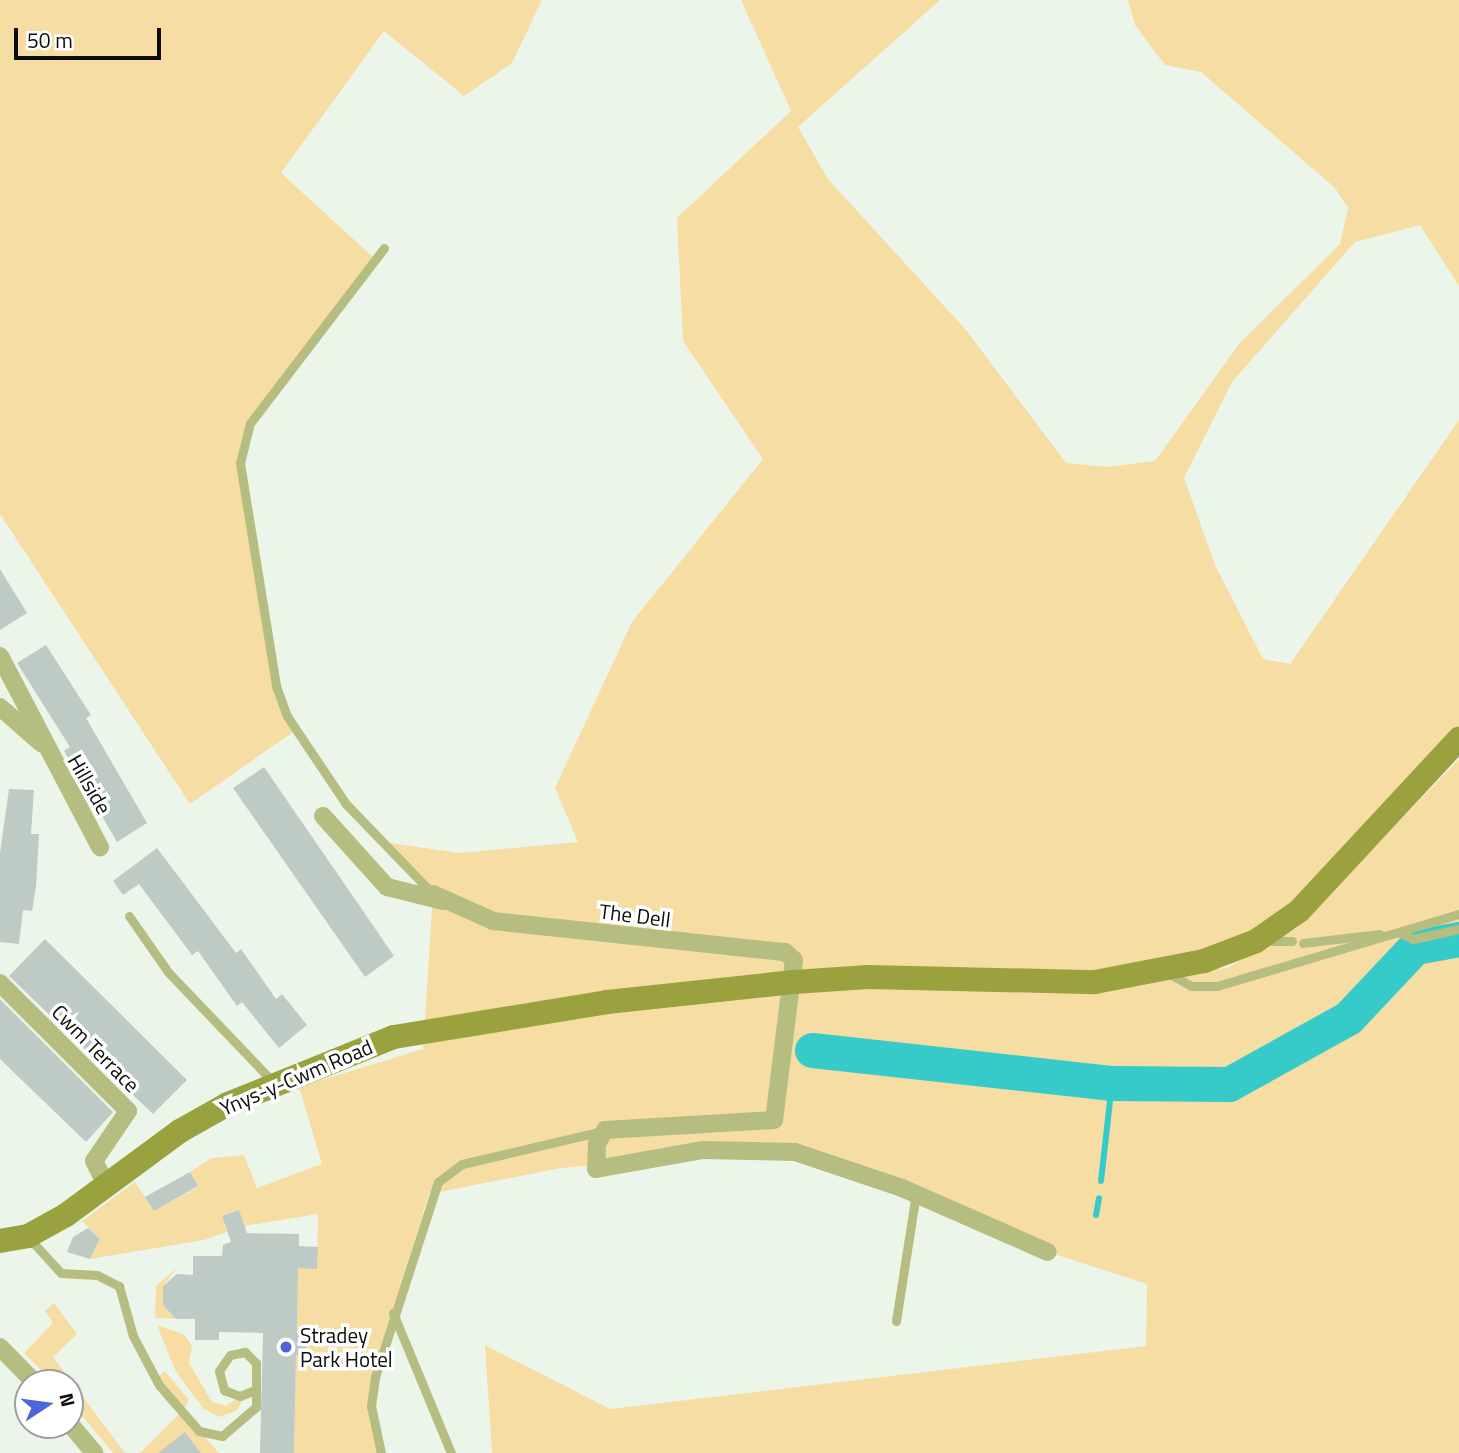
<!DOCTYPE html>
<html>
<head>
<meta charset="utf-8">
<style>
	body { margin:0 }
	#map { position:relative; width:1459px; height:1453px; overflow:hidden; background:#ecf5ea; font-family:"Titillium Web",sans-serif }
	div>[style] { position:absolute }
	.green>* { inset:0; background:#f6dda4 }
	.stream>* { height:6px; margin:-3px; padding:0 3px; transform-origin:3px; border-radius:3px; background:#36cbc8 }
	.river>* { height:35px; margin:-17.5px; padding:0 17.5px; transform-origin:17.5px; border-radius:17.5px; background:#36cbc8 }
	.building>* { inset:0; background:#bdcbc4 }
	.lane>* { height:9px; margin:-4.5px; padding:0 4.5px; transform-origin:4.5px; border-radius:4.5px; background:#b6bd80 }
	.street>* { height:18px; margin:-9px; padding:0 9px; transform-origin:9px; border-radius:9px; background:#b6bd80 }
	.secondary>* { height:24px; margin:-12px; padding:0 12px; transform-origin:12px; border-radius:12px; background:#9aa23f }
	.dots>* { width:19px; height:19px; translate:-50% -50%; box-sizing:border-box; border:4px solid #fff; border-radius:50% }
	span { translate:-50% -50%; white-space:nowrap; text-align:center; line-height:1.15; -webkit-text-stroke:7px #fff; paint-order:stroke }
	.street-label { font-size:21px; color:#0a0d09 }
	.poi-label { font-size:21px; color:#0a0d09 }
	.left { translate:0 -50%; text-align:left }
	.north { position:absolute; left:14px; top:1369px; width:70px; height:70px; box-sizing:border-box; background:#fff; border:2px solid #9d9e9d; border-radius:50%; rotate:77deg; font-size:19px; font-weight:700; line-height:28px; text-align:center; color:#0a0d09 }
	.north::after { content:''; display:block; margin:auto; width:24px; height:32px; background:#4e64d9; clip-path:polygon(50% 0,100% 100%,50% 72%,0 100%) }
	.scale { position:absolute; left:14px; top:28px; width:147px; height:32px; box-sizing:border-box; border:4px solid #0a0d09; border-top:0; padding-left:9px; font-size:21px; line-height:24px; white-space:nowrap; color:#0a0d09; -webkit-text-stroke:5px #fff; paint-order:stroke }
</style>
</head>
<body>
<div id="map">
	<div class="green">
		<i style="clip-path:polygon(0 0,542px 0,512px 63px,464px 96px,384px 31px,281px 173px,375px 259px,240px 444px,276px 686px,296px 730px,190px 804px,0 514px)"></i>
		<i style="clip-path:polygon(741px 0,940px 0,798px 127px,828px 179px,966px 330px,1066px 463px,1107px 467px,1155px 461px,1239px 344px,1340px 244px,1348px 208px,1335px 188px,1201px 72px,1165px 65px,1135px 25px,1128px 0,1459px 0,1459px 286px,1420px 225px,1355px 242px,1232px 382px,1184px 478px,1215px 565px,1263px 659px,1290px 664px,1459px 420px,1459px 739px,1299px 911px,1171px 972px,1227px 968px,1297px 928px,1459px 759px,1459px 1453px,492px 1453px,485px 1345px,610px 1409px,1146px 1346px,1147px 1284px,1048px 1252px,902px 1188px,773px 1150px,561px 1168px,429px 1194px,378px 1358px,370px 1406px,379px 1453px,294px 1453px,296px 1355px,305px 1356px,306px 1333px,297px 1333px,298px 1268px,317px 1268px,318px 1214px,244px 1226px,239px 1210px,222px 1216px,227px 1232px,204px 1240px,90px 1259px,100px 1239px,82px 1221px,135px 1182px,154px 1211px,198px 1187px,190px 1172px,212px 1158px,244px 1155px,257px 1188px,322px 1164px,299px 1087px,423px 1049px,433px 894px,383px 842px,460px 853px,578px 842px,555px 788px,632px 622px,763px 459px,683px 341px,677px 218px,791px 111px)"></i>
		<i style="clip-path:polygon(179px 1266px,163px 1286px,163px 1305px,176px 1319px,155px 1318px,156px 1286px)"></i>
		<i style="clip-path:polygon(54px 1303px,77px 1334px,53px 1357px,125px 1453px,113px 1453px,70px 1401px,70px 1383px,54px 1383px,24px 1353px,53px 1323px,45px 1311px)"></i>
		<i style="clip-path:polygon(157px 1325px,185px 1335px,192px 1346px,189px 1363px,212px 1402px,226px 1406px,245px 1393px,238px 1410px,219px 1417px,203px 1408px,175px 1370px)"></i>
		<i style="clip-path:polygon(165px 1371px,189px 1400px,182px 1412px,219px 1453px,201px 1453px,185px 1432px,162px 1453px,140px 1453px,182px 1411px,156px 1378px)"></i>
	</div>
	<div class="stream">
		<i style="left:1415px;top:947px;width:1px;rotate:-45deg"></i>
		<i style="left:1101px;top:1181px;width:99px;rotate:-83.6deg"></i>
		<i style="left:1096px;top:1215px;width:17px;rotate:-80deg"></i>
	</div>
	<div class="river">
		<i style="left:812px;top:1050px;width:302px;rotate:6.3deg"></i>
		<i style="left:1112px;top:1083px;width:117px;rotate:0.5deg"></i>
		<i style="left:1229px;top:1084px;width:136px;rotate:-29deg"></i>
		<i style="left:1348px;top:1018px;width:98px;rotate:-46.7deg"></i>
		<i style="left:1415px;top:947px;width:45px;rotate:-10.3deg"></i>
	</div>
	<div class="building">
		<i style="clip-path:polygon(0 569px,27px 613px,0 630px)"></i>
		<i style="clip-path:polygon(46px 645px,91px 715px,86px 718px,147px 823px,117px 842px,64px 751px,70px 747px,17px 663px)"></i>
		<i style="clip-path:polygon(264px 767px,394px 956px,365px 977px,233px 788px)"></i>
		<i style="clip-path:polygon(9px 789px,34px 790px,31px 834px,39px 834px,36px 887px,32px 911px,23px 910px,19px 944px,0 942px,0 853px)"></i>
		<i style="clip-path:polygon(157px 848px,236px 953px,241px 949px,276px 999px,282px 994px,307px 1025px,279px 1048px,242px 1002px,237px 1006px,198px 951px,192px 955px,139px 884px,123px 895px,113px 881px)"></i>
		<i style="clip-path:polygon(45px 939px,187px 1080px,153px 1114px,9px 976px)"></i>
		<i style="clip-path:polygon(0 999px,113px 1112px,86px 1142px,0 1059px)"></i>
		<i style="clip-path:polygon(190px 1172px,198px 1186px,154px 1211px,145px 1197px)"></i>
		<i style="clip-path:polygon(239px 1210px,247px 1233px,299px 1234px,299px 1246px,318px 1247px,317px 1269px,298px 1268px,297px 1333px,306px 1333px,306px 1356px,296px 1355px,294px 1453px,260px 1453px,263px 1333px,219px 1332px,219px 1340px,195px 1340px,195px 1319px,176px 1319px,163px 1305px,163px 1286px,177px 1274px,193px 1275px,193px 1256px,222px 1256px,223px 1245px,231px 1242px,222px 1216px)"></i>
		<i style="clip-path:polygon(88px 1228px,100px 1239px,90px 1259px,67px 1252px,73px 1237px)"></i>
		<i style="clip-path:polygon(185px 1432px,201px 1453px,158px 1453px)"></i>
	</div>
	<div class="lane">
		<i style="left:384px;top:248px;width:220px;rotate:127.4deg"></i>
		<i style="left:250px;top:423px;width:41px;rotate:104deg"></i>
		<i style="left:240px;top:463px;width:226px;rotate:80.8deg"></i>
		<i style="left:276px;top:686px;width:32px;rotate:70deg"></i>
		<i style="left:287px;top:716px;width:106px;rotate:56.2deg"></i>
		<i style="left:346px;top:804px;width:125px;rotate:46deg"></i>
		<i style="left:129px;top:916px;width:68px;rotate:55.1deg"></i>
		<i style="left:168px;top:972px;width:152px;rotate:46.3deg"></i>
		<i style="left:1400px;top:933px;width:14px;rotate:25deg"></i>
		<i style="left:1413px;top:939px;width:47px;rotate:-12.3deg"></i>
		<i style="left:1269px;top:941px;width:23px"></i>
		<i style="left:1303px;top:943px;width:77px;rotate:-6.8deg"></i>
		<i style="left:1168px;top:973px;width:26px;rotate:29deg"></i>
		<i style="left:1191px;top:986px;width:26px"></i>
		<i style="left:1217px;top:986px;width:252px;rotate:-16.6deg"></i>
		<i style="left:29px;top:1238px;width:47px;rotate:47.6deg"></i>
		<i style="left:61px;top:1273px;width:36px;rotate:3deg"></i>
		<i style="left:97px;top:1275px;width:25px;rotate:27deg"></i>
		<i style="left:119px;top:1286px;width:52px;rotate:74.4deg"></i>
		<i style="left:133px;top:1336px;width:55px;rotate:62deg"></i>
		<i style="left:159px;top:1385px;width:61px;rotate:49deg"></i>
		<i style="left:199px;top:1431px;width:24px;rotate:12deg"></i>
		<i style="left:222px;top:1436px;width:45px;rotate:-40.5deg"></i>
		<i style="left:256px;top:1407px;width:44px;rotate:-90deg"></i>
		<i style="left:256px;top:1363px;width:16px;rotate:-135deg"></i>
		<i style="left:245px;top:1352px;width:15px;rotate:169deg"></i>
		<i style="left:230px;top:1355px;width:19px;rotate:125deg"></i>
		<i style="left:219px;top:1371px;width:20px;rotate:75deg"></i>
		<i style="left:224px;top:1390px;width:17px;rotate:21deg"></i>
		<i style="left:240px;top:1396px;width:16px;rotate:-22deg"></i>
		<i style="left:393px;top:1313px;width:152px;rotate:67.5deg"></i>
		<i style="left:896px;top:1321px;width:129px;rotate:-81.1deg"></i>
		<i style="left:381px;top:1453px;width:48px;rotate:-102deg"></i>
		<i style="left:371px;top:1406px;width:29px;rotate:-82deg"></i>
		<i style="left:375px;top:1377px;width:205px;rotate:-72.1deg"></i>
		<i style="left:438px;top:1182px;width:30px;rotate:-37deg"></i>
		<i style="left:462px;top:1164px;width:145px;rotate:-13.2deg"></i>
	</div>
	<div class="street">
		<i style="left:0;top:656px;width:216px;rotate:62.4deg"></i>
		<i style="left:0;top:707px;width:55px;rotate:41.3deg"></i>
		<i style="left:323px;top:816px;width:96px;rotate:48deg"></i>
		<i style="left:387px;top:887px;width:58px;rotate:14deg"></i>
		<i style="left:433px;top:894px;width:66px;rotate:24.2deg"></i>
		<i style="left:493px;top:921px;width:294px;rotate:6.1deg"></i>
		<i style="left:785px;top:952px;width:12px;rotate:42deg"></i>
		<i style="left:794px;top:960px;width:161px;rotate:97.1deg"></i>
		<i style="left:774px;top:1120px;width:169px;rotate:176.6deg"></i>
		<i style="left:605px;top:1130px;width:16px;rotate:120deg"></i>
		<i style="left:597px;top:1144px;width:25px;rotate:92deg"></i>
		<i style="left:596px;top:1169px;width:109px;rotate:-10.1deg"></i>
		<i style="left:703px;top:1150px;width:92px;rotate:1.2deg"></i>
		<i style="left:795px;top:1152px;width:113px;rotate:18.6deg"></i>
		<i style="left:902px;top:1188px;width:159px;rotate:23.7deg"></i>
		<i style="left:0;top:983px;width:181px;rotate:45deg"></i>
		<i style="left:128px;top:1111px;width:60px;rotate:124.2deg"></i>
		<i style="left:94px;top:1161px;width:28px;rotate:63deg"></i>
		<i style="left:0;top:1347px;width:50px;rotate:45.8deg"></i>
		<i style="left:70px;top:1424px;width:38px;rotate:50deg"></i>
	</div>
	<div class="secondary">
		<i style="left:0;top:1241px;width:28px;rotate:-10deg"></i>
		<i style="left:28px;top:1236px;width:43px;rotate:-28.9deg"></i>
		<i style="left:66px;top:1215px;width:142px;rotate:-36.4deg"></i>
		<i style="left:180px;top:1131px;width:55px;rotate:-29.4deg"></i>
		<i style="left:228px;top:1104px;width:179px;rotate:-22deg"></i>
		<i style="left:394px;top:1037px;width:216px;rotate:-9.3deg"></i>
		<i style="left:607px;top:1002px;width:188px;rotate:-6.1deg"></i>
		<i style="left:794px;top:982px;width:74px;rotate:-3.9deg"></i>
		<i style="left:868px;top:977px;width:227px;rotate:1.3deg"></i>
		<i style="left:1095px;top:982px;width:111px;rotate:-10.9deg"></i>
		<i style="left:1204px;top:961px;width:56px;rotate:-21deg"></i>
		<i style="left:1256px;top:941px;width:52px;rotate:-34.9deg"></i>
		<i style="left:1299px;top:911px;width:235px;rotate:-47.1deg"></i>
	</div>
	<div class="dots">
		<i style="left:286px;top:1347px;background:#4e64d9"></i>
	</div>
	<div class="street-label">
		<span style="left:90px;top:784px;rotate:60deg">Hillside</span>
		<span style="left:635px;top:915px;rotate:7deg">The Dell</span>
		<span style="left:96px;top:1048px;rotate:45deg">Cwm Terrace</span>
		<span style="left:296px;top:1077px;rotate:-23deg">Ynys-y-Cwm Road</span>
	</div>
	<div class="poi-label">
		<span class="left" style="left:300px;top:1347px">Stradey<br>Park Hotel</span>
	</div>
	<div class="north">N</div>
	<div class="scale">50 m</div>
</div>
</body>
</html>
